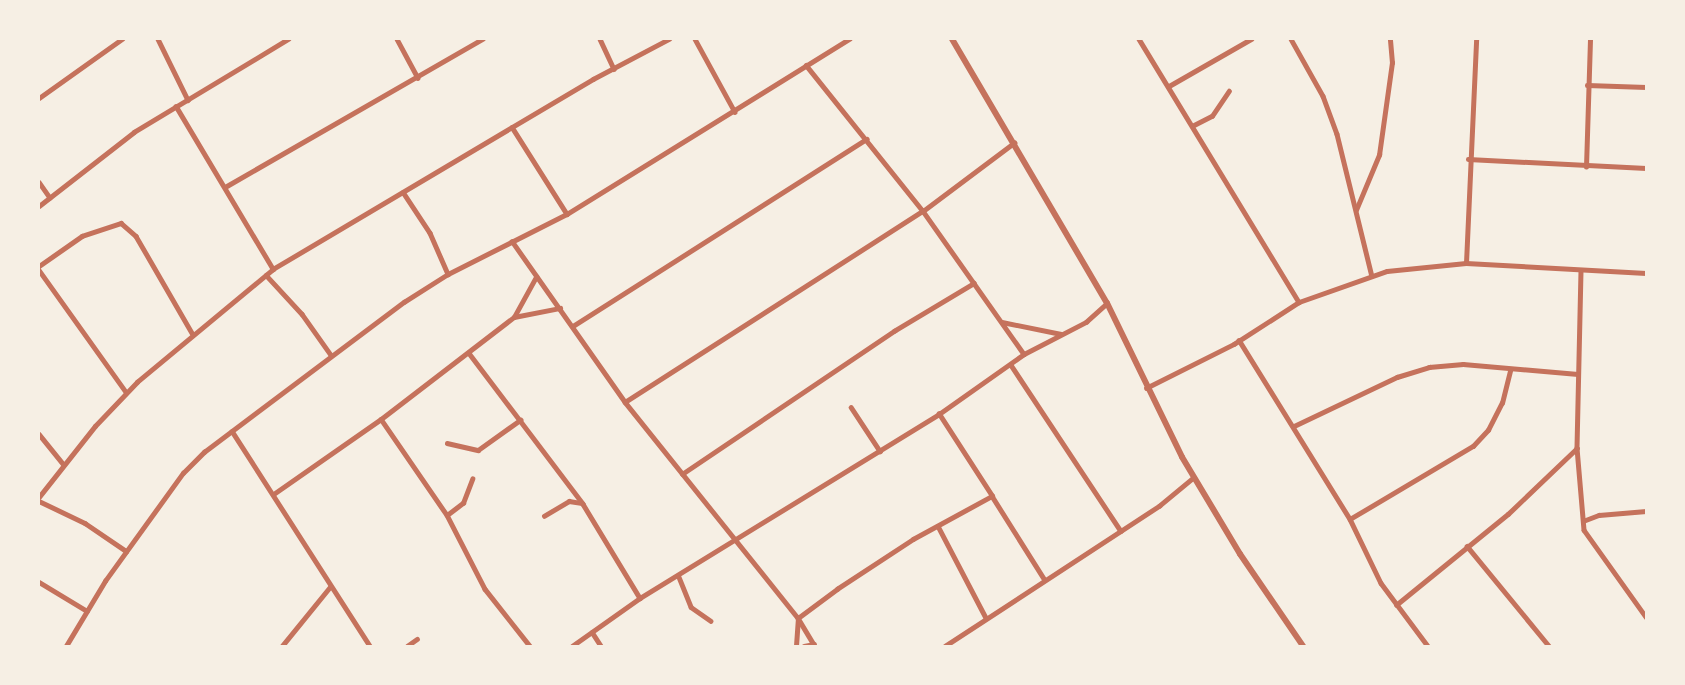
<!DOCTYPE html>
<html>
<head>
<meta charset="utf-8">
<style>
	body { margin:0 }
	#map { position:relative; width:1685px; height:685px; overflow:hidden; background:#f6efe4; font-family:Manrope,sans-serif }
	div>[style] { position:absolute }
	.minor>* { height:4.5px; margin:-2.25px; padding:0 2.25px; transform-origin:2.25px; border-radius:2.25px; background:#c5725c }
	.tertiary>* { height:6px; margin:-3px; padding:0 3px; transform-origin:3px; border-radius:3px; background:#c5725c }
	span { translate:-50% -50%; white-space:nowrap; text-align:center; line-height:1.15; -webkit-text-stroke:6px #f6efe4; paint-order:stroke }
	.frame { position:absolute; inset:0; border:40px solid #f6efe4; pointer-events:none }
</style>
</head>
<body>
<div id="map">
	<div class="minor">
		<i style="left:158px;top:39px;width:68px;rotate:63.8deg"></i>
		<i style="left:397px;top:39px;width:44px;rotate:61.7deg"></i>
		<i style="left:600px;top:39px;width:33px;rotate:65deg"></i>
		<i style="left:695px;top:39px;width:83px;rotate:61.3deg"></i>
		<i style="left:1139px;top:39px;width:308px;rotate:58.7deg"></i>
		<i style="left:1291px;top:39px;width:65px;rotate:60.7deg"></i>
		<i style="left:1323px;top:96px;width:40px;rotate:69.8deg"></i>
		<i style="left:1337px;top:134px;width:146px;rotate:76.2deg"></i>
		<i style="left:806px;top:65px;width:187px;rotate:51.3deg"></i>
		<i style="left:923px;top:211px;width:175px;rotate:54.8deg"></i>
		<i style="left:1587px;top:85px;width:59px;rotate:1.9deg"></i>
		<i style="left:1169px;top:86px;width:95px;rotate:-29.8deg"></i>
		<i style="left:39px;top:98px;width:102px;rotate:-35.4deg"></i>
		<i style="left:176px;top:106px;width:190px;rotate:59.2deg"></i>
		<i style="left:1192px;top:126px;width:22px;rotate:-27deg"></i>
		<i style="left:1212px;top:116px;width:30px;rotate:-56deg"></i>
		<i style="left:512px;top:127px;width:103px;rotate:57.7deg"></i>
		<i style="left:1468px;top:159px;width:178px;rotate:2.9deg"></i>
		<i style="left:1586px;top:167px;width:128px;rotate:-88.2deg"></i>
		<i style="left:39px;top:182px;width:19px;rotate:55deg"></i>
		<i style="left:225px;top:187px;width:297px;rotate:-29.9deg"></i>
		<i style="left:403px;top:192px;width:49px;rotate:56.6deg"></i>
		<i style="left:430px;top:233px;width:45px;rotate:66.3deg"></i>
		<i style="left:39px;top:206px;width:120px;rotate:-37.9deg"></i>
		<i style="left:134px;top:132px;width:180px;rotate:-31.1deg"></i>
		<i style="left:1356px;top:210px;width:60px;rotate:-67.3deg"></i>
		<i style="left:1379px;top:155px;width:93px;rotate:-82deg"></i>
		<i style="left:1392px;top:63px;width:24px;rotate:-95deg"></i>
		<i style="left:512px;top:241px;width:197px;rotate:54.9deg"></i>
		<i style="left:625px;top:402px;width:277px;rotate:51.3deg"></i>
		<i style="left:798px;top:618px;width:33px;rotate:59deg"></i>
		<i style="left:1466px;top:263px;width:224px;rotate:-87.4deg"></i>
		<i style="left:39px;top:266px;width:52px;rotate:-34.9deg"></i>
		<i style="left:82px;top:236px;width:41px;rotate:-18.4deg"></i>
		<i style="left:121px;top:223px;width:20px;rotate:41deg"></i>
		<i style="left:136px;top:236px;width:112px;rotate:60deg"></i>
		<i style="left:39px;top:270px;width:150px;rotate:54.5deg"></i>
		<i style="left:1581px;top:271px;width:177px;rotate:91.3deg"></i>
		<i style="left:1577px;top:448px;width:82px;rotate:85.1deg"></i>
		<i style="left:1584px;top:530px;width:107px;rotate:54.5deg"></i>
		<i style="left:266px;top:275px;width:53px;rotate:47.3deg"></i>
		<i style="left:302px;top:314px;width:50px;rotate:54.7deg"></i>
		<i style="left:514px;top:317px;width:47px;rotate:-11.1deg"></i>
		<i style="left:1002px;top:322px;width:60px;rotate:11.5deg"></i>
		<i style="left:573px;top:326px;width:348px;rotate:-32.5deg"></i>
		<i style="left:1239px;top:340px;width:211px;rotate:58.2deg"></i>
		<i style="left:1350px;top:519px;width:71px;rotate:64.2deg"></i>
		<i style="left:1381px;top:583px;width:79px;rotate:53.3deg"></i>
		<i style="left:469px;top:353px;width:189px;rotate:52.9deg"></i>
		<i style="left:583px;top:504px;width:110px;rotate:58.8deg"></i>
		<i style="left:640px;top:598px;width:351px;rotate:-31.6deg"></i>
		<i style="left:939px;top:414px;width:104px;rotate:-35.2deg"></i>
		<i style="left:1024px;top:354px;width:70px;rotate:-27.3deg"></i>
		<i style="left:1086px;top:322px;width:28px;rotate:-42deg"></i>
		<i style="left:1011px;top:365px;width:199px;rotate:56.5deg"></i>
		<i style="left:1146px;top:388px;width:98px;rotate:-26.6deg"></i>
		<i style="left:1234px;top:344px;width:77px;rotate:-32.9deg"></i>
		<i style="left:1299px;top:302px;width:93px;rotate:-19.4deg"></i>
		<i style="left:1387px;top:271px;width:79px;rotate:-5.8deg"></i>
		<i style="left:1466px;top:263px;width:180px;rotate:3.2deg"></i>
		<i style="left:625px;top:402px;width:354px;rotate:-32.7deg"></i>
		<i style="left:923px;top:211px;width:114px;rotate:-36.8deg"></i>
		<i style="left:851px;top:407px;width:53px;rotate:56.6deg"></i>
		<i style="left:381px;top:419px;width:116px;rotate:55.5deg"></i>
		<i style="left:447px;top:515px;width:83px;rotate:62.8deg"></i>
		<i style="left:485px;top:589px;width:73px;rotate:51.7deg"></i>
		<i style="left:1294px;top:426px;width:114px;rotate:-25.4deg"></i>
		<i style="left:1397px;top:377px;width:34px;rotate:-17deg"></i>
		<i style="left:1429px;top:367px;width:34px;rotate:-5deg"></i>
		<i style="left:1463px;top:364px;width:115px;rotate:5deg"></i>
		<i style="left:232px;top:431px;width:255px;rotate:57.3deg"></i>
		<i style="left:39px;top:434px;width:38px;rotate:51deg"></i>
		<i style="left:447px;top:443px;width:32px;rotate:13deg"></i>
		<i style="left:478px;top:450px;width:52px;rotate:-35.5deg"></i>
		<i style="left:682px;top:474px;width:256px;rotate:-34deg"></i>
		<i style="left:894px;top:331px;width:93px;rotate:-31deg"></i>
		<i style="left:275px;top:493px;width:129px;rotate:-34.9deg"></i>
		<i style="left:381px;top:419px;width:168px;rotate:-37.5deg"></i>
		<i style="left:514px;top:317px;width:46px;rotate:-61.2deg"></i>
		<i style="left:992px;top:496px;width:99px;rotate:57.8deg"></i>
		<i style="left:39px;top:497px;width:90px;rotate:-51.7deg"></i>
		<i style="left:95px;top:426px;width:61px;rotate:-46.3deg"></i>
		<i style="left:137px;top:382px;width:177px;rotate:-39.7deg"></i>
		<i style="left:273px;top:269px;width:372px;rotate:-30.7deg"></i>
		<i style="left:593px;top:79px;width:86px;rotate:-27.8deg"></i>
		<i style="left:39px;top:501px;width:51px;rotate:25.6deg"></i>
		<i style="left:85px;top:523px;width:50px;rotate:34.3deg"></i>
		<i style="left:447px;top:515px;width:20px;rotate:-37deg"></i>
		<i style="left:463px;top:503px;width:26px;rotate:-69deg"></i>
		<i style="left:544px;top:516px;width:29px;rotate:-31deg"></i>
		<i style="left:569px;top:501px;width:13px;rotate:9deg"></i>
		<i style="left:1350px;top:519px;width:143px;rotate:-30.7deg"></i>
		<i style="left:1473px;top:446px;width:22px;rotate:-47deg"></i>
		<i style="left:1488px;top:430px;width:30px;rotate:-63deg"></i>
		<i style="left:1502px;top:403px;width:34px;rotate:-76deg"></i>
		<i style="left:1583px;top:521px;width:17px;rotate:-21deg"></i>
		<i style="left:1599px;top:515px;width:47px;rotate:-4.9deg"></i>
		<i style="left:938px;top:526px;width:104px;rotate:62.4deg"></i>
		<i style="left:1467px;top:546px;width:129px;rotate:50.6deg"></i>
		<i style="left:679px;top:577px;width:32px;rotate:68deg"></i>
		<i style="left:691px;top:607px;width:24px;rotate:35deg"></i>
		<i style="left:39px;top:582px;width:56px;rotate:31.1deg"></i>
		<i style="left:1396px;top:605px;width:144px;rotate:-39.1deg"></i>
		<i style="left:1508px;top:514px;width:95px;rotate:-43.7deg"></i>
		<i style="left:592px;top:632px;width:17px;rotate:57deg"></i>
		<i style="left:66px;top:646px;width:76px;rotate:-59deg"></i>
		<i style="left:105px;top:581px;width:133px;rotate:-54.2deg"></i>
		<i style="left:183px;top:473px;width:30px;rotate:-45deg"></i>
		<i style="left:204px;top:452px;width:250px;rotate:-36.9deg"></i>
		<i style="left:404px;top:302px;width:52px;rotate:-32.5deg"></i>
		<i style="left:448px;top:274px;width:133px;rotate:-26.8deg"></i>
		<i style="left:567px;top:214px;width:332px;rotate:-31.8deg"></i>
		<i style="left:282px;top:646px;width:76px;rotate:-50.9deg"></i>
		<i style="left:407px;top:646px;width:12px;rotate:-35deg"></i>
		<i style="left:572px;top:646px;width:83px;rotate:-35.2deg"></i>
		<i style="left:796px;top:646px;width:28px;rotate:-86deg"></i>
		<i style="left:798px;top:618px;width:49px;rotate:-36.6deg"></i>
		<i style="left:837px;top:589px;width:91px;rotate:-33.3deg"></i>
		<i style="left:913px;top:539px;width:90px;rotate:-28.6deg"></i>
		<i style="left:992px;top:496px;width:98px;rotate:-122.9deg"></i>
		<i style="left:804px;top:646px;width:10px;rotate:-11deg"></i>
		<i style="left:945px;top:646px;width:256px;rotate:-33.2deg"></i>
		<i style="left:1159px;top:506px;width:45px;rotate:-39.6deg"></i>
	</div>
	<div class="tertiary">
		<i style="left:952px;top:39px;width:306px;rotate:59.6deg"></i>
		<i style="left:1107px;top:303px;width:171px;rotate:64deg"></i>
		<i style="left:1182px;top:457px;width:113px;rotate:59.1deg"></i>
		<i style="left:1240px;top:554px;width:112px;rotate:55.6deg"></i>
	</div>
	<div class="frame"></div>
</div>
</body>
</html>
